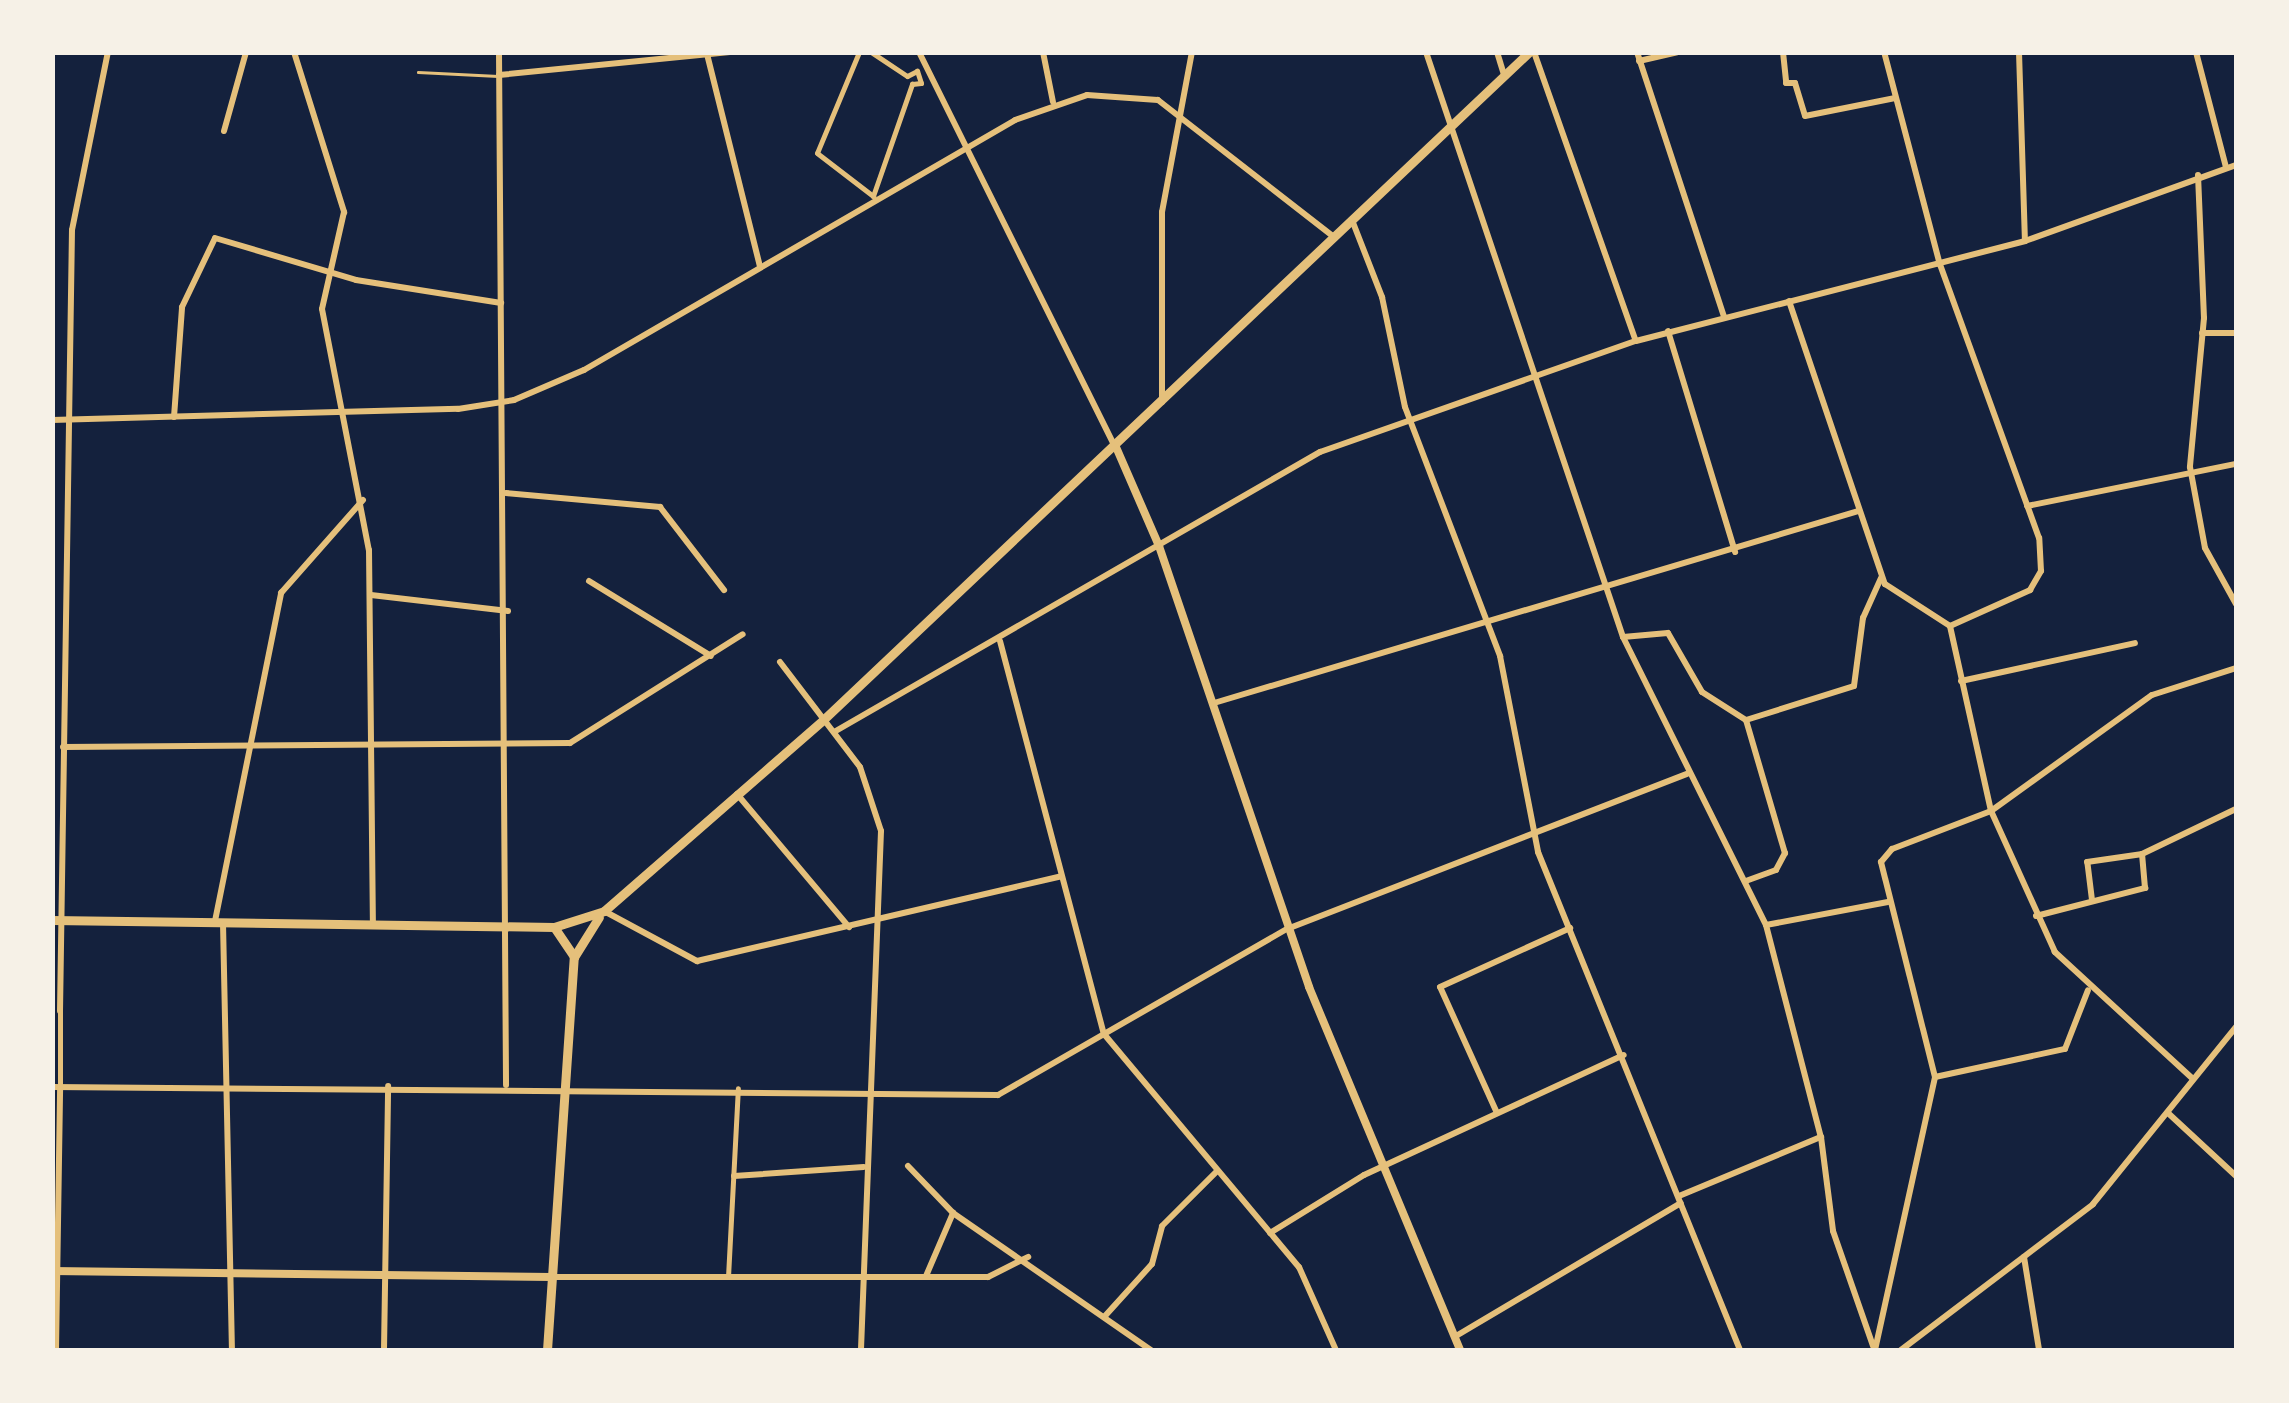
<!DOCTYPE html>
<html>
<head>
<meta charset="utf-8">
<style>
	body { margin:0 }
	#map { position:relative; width:2289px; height:1403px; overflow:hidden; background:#14213d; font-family:"IBM Plex Sans",sans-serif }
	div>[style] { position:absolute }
	.service>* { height:2.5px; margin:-1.25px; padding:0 1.25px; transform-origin:1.25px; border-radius:1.25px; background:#e5c07b }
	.pedestrian>* { height:5px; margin:-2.5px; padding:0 2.5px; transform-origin:2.5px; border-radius:2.5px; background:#e5c07b }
	.minor>* { height:6px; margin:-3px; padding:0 3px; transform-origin:3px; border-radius:3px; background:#e5c07b }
	.tertiary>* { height:8px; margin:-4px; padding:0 4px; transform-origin:4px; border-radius:4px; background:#e5c07b }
	.secondary>* { height:9px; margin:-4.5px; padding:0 4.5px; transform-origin:4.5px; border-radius:4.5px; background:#e5c07b }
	span { translate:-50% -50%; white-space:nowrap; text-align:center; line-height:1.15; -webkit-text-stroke:9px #f6f1e7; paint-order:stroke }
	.frame { position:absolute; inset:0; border:55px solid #f6f1e7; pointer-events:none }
</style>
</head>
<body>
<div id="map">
	<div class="service">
		<i style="left:418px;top:72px;width:80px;rotate:2.9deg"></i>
	</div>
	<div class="pedestrian">
		<i style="left:859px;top:52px;width:109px;rotate:112.6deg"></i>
		<i style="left:817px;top:153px;width:71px;rotate:37.5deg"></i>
		<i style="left:873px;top:196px;width:119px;rotate:-70.8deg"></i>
		<i style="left:912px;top:84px;width:9px;rotate:-6deg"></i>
		<i style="left:921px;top:83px;width:13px;rotate:-108deg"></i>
		<i style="left:917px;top:71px;width:11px;rotate:153deg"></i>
		<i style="left:907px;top:76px;width:43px;rotate:-146.3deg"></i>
		<i style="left:60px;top:1087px;width:76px;rotate:-90deg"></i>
		<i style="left:728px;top:1277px;width:189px;rotate:-87deg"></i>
	</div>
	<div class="minor">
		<i style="left:294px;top:52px;width:168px;rotate:72.6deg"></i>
		<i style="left:344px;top:212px;width:99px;rotate:102.8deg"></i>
		<i style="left:322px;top:309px;width:246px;rotate:79deg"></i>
		<i style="left:369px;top:550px;width:373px;rotate:89.4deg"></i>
		<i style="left:499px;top:52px;width:1033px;rotate:89.61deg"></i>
		<i style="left:919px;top:52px;width:440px;rotate:63.6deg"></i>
		<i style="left:1043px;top:52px;width:51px;rotate:78.7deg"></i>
		<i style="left:1426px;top:52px;width:617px;rotate:71.39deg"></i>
		<i style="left:1623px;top:637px;width:322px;rotate:63.6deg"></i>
		<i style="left:1766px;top:925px;width:219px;rotate:75.5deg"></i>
		<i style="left:1821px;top:1137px;width:95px;rotate:82.7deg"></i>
		<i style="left:1833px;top:1231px;width:122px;rotate:70.8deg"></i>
		<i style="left:1497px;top:52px;width:24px;rotate:73deg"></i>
		<i style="left:1534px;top:52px;width:306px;rotate:70.6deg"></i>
		<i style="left:1637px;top:52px;width:278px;rotate:71.8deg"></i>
		<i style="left:1783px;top:52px;width:31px;rotate:84deg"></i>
		<i style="left:1786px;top:83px;width:9px"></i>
		<i style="left:1795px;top:83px;width:34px;rotate:73deg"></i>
		<i style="left:1805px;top:116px;width:92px;rotate:-11.3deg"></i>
		<i style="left:2019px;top:52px;width:189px;rotate:88.2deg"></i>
		<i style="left:2196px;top:52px;width:119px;rotate:75.4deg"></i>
		<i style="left:707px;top:54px;width:219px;rotate:76deg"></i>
		<i style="left:1639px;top:61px;width:39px;rotate:-13deg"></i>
		<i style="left:499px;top:75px;width:232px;rotate:-5.7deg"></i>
		<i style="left:224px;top:131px;width:82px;rotate:-74.4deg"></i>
		<i style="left:2198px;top:175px;width:143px;rotate:87.6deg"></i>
		<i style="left:2204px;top:318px;width:150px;rotate:95.4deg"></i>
		<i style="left:2190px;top:467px;width:82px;rotate:79.5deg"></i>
		<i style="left:2205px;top:548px;width:64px;rotate:61deg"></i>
		<i style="left:1352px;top:220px;width:83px;rotate:68.7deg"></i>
		<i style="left:1382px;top:297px;width:112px;rotate:78.2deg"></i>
		<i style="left:1405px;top:407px;width:267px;rotate:69.1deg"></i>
		<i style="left:1500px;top:656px;width:200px;rotate:79deg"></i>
		<i style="left:1538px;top:852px;width:537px;rotate:67.92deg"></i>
		<i style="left:1789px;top:301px;width:299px;rotate:71.3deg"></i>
		<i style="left:1885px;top:584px;width:77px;rotate:32.9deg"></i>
		<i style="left:1950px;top:626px;width:88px;rotate:-24.2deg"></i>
		<i style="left:2030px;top:590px;width:22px;rotate:-60deg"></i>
		<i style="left:2041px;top:571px;width:33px;rotate:-93deg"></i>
		<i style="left:2039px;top:538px;width:290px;rotate:-109.9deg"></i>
		<i style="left:1940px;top:265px;width:220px;rotate:-104.7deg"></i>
		<i style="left:1668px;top:331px;width:231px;rotate:73.1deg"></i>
		<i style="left:2202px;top:333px;width:34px"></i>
		<i style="left:1162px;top:402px;width:190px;rotate:-90deg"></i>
		<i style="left:1162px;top:212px;width:163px;rotate:-79.4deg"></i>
		<i style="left:174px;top:417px;width:110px;rotate:-85.8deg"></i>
		<i style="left:182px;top:307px;width:76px;rotate:-64.4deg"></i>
		<i style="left:215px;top:238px;width:147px;rotate:16.6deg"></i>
		<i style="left:356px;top:280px;width:147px;rotate:9deg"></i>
		<i style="left:52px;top:420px;width:406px;rotate:-1.6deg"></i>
		<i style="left:458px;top:409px;width:57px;rotate:-9.1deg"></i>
		<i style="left:514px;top:400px;width:76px;rotate:-23.2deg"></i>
		<i style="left:584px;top:370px;width:498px;rotate:-30.1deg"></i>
		<i style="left:1015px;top:120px;width:76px;rotate:-19.1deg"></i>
		<i style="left:1087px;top:95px;width:71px;rotate:4deg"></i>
		<i style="left:1158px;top:100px;width:222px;rotate:37.9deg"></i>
		<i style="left:506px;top:493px;width:155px;rotate:5.2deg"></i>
		<i style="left:660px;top:507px;width:105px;rotate:52.4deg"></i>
		<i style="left:2027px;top:506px;width:213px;rotate:-11.4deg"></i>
		<i style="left:589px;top:581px;width:143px;rotate:31.6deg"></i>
		<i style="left:371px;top:595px;width:138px;rotate:6.7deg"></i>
		<i style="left:1623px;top:637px;width:45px;rotate:-5.1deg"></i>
		<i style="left:1668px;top:633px;width:68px;rotate:60deg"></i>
		<i style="left:1702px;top:692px;width:52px;rotate:32.5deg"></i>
		<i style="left:1746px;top:720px;width:113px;rotate:-17.5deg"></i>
		<i style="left:1854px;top:686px;width:69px;rotate:-82.5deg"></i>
		<i style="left:1863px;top:618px;width:44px;rotate:-65.8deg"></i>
		<i style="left:1000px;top:641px;width:407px;rotate:75.2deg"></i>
		<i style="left:1104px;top:1034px;width:304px;rotate:50.1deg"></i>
		<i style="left:1299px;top:1267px;width:91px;rotate:66deg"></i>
		<i style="left:780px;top:662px;width:132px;rotate:52.7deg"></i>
		<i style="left:860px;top:767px;width:67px;rotate:71.8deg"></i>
		<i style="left:881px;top:831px;width:519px;rotate:92.21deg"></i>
		<i style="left:1961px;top:681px;width:178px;rotate:-12.3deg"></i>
		<i style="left:1214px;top:703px;width:672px;rotate:-16.6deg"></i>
		<i style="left:1746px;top:720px;width:139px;rotate:73.7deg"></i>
		<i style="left:1785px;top:853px;width:19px;rotate:118deg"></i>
		<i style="left:1776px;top:870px;width:30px;rotate:160deg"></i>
		<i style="left:834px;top:732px;width:561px;rotate:-29.95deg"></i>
		<i style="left:1320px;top:452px;width:335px;rotate:-19.4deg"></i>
		<i style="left:1636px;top:341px;width:402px;rotate:-14.4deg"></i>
		<i style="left:2025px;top:241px;width:224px;rotate:-19.8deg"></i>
		<i style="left:63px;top:747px;width:507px;rotate:-0.45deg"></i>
		<i style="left:570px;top:743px;width:204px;rotate:-32.2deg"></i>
		<i style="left:737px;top:794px;width:174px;rotate:49.9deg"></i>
		<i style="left:2092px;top:900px;width:38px;rotate:-97deg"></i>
		<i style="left:2087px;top:862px;width:56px;rotate:-8.3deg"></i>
		<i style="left:604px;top:911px;width:106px;rotate:28.3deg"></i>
		<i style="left:697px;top:961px;width:374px;rotate:-13.1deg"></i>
		<i style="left:2036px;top:916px;width:113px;rotate:-14.4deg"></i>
		<i style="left:2145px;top:888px;width:34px;rotate:-95deg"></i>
		<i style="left:2142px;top:854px;width:104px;rotate:-25.6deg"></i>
		<i style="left:215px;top:921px;width:335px;rotate:-78.6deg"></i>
		<i style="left:281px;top:593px;width:124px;rotate:-48.6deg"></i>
		<i style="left:223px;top:923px;width:427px;rotate:88.8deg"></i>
		<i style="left:1766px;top:925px;width:124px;rotate:-10.7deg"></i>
		<i style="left:60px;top:1011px;width:781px;rotate:-89.12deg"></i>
		<i style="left:72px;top:230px;width:182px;rotate:-78.6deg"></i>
		<i style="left:1935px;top:1077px;width:133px;rotate:-12.2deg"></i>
		<i style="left:2065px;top:1049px;width:63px;rotate:-68.7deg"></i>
		<i style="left:2193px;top:1079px;width:188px;rotate:-137.4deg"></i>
		<i style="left:2055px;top:952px;width:155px;rotate:-114.4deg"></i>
		<i style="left:1991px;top:811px;width:198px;rotate:-35.8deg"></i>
		<i style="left:2152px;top:695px;width:88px;rotate:-17.8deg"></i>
		<i style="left:52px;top:1087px;width:946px;rotate:0.48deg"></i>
		<i style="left:998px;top:1095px;width:333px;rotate:-29.9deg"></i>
		<i style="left:1287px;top:929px;width:429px;rotate:-21.2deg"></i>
		<i style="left:1497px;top:1113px;width:138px;rotate:-114.3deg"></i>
		<i style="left:1440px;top:987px;width:143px;rotate:-24.4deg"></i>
		<i style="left:2168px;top:1113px;width:93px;rotate:42.8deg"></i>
		<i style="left:908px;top:1166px;width:65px;rotate:46.2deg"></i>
		<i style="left:953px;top:1213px;width:241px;rotate:34.7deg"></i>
		<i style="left:734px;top:1176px;width:130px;rotate:-4deg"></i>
		<i style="left:1679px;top:1196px;width:154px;rotate:-22.6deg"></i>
		<i style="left:1270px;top:1233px;width:110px;rotate:-31.7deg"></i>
		<i style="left:1364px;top:1175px;width:286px;rotate:-24.8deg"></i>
		<i style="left:2024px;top:1257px;width:94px;rotate:80.8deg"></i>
		<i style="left:926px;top:1276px;width:69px;rotate:-66.8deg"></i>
		<i style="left:551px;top:1277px;width:437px"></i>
		<i style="left:988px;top:1277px;width:45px;rotate:-26.6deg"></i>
		<i style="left:1105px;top:1316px;width:70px;rotate:-47.9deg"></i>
		<i style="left:1152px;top:1264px;width:39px;rotate:-75deg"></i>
		<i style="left:1162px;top:1226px;width:76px;rotate:-45deg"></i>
		<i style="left:1456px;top:1336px;width:261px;rotate:-30.6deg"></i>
		<i style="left:56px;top:1350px;width:263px;rotate:-89.1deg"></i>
		<i style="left:384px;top:1350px;width:264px;rotate:-89.1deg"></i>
		<i style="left:1875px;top:1350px;width:280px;rotate:-77.6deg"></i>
		<i style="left:1935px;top:1077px;width:222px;rotate:-104.1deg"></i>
		<i style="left:1881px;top:862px;width:17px;rotate:-50deg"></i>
		<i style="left:1892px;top:849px;width:106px;rotate:-21deg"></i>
		<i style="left:1991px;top:811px;width:189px;rotate:-102.5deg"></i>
		<i style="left:1901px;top:1350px;width:241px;rotate:-37.2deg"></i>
		<i style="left:2093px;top:1204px;width:228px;rotate:-51.1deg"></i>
	</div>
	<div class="tertiary">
		<i style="left:1116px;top:447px;width:108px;rotate:66.5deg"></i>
		<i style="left:1159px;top:546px;width:466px;rotate:71.2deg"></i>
		<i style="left:1309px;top:987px;width:393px;rotate:67.4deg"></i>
		<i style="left:52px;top:1271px;width:499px;rotate:0.7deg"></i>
	</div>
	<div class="secondary">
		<i style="left:52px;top:920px;width:502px;rotate:0.8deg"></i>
		<i style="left:554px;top:927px;width:52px;rotate:-17.7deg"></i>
		<i style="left:604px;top:911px;width:292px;rotate:-41.1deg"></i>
		<i style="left:824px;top:719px;width:971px;rotate:-43.41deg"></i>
		<i style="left:554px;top:927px;width:36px;rotate:56deg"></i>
		<i style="left:547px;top:1350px;width:394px;rotate:-86.1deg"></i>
		<i style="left:574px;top:957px;width:47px;rotate:-58deg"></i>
	</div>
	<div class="frame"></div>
</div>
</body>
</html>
